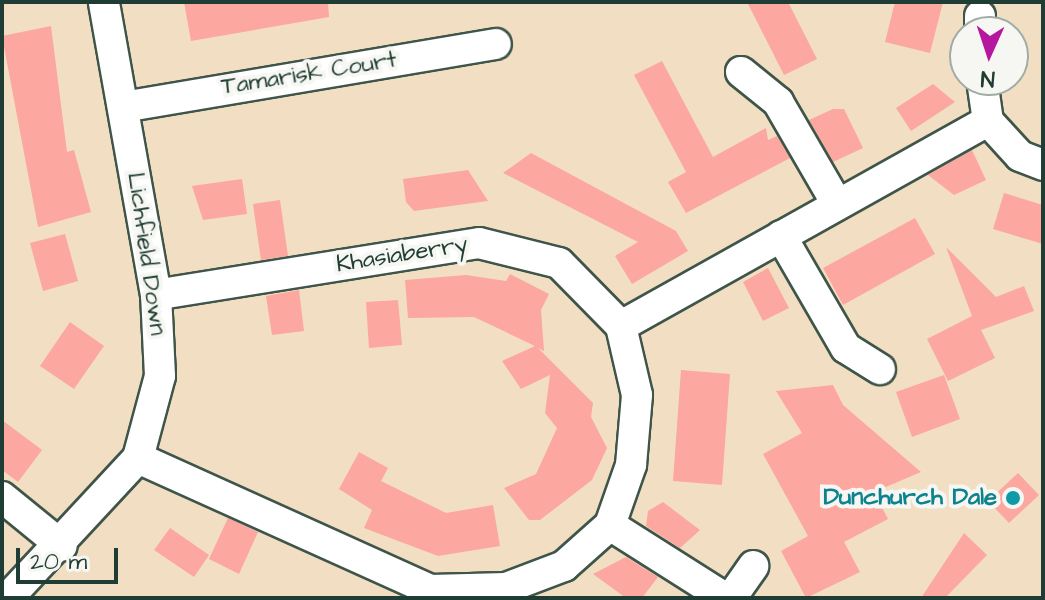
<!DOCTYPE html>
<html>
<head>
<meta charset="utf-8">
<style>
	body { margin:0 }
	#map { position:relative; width:1045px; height:600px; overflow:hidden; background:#f2dfc3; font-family:"Architects Daughter",sans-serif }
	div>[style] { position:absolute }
	.building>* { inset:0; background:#fca79f }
	.roads { filter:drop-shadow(2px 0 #3f5549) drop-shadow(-2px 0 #3f5549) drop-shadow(0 2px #3f5549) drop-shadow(0 -2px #3f5549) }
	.street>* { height:30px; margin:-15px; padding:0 15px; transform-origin:15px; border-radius:15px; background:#fff }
	.dots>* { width:22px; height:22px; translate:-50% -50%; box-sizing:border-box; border:4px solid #f6f6f2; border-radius:50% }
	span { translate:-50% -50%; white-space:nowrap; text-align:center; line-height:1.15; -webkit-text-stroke:8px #f6f6f2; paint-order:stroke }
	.street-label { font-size:24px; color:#1f3d34 }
	.culture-label { font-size:24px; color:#0d838f; font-weight:700 }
	.right { translate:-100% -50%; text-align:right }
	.frame { position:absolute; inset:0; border:4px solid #1f3d34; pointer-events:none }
	.north { position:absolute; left:949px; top:16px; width:80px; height:80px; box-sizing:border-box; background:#f6f6f2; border:2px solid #a0aca6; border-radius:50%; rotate:183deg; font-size:22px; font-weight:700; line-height:32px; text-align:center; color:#1f3d34 }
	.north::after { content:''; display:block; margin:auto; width:28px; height:36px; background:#b5179e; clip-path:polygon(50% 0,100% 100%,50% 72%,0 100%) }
	.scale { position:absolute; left:16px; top:548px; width:102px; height:36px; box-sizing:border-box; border:4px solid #1f3d34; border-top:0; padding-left:10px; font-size:24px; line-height:28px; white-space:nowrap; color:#1f3d34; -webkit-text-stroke:6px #f6f6f2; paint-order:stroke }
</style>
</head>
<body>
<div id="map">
	<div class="building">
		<i style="clip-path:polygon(184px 2px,328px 2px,329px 17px,191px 41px)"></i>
		<i style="clip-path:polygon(747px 2px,788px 2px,817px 59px,784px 75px)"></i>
		<i style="clip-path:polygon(895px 2px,943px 2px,930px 53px,885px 42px)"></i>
		<i style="clip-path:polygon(51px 26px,67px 152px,74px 150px,91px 212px,38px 227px,2px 36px)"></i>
		<i style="clip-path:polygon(662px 61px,713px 157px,766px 128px,768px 140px,777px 136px,790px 158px,686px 213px,668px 182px,686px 172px,634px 75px)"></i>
		<i style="clip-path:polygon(933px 84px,955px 102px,911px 131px,896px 108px)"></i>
		<i style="clip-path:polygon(833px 109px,844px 109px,863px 148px,833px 162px,809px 120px)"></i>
		<i style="clip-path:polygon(972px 150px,986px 180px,954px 195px,928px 175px)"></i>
		<i style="clip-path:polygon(531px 153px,676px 231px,688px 251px,632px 284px,615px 256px,638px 242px,503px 173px)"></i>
		<i style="clip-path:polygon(468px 170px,488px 201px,414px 211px,406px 202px,403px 179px)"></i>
		<i style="clip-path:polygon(242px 179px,247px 214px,203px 220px,192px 186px)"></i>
		<i style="clip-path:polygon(1004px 193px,1043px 205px,1043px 244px,993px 229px)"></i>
		<i style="clip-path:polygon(280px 200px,288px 256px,261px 260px,253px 204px)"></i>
		<i style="clip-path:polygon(915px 218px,935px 254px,843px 305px,823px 268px)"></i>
		<i style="clip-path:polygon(65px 234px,78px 281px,43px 291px,30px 243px)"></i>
		<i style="clip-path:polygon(946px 247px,996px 297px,1024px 286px,1034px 311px,981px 330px,995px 358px,948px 381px,927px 339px,972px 316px)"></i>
		<i style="clip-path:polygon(768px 268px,789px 308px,763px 321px,743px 282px)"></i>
		<i style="clip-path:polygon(510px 274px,549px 294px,541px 310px,544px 351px,538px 348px,593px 403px,591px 417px,607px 448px,592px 480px,540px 520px,529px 520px,504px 488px,536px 474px,557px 428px,545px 413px,550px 375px,521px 389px,502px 361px,535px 346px,474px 317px,408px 318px,405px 280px,466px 275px,506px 281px)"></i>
		<i style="clip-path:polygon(299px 290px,304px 331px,272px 335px,266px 296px)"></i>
		<i style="clip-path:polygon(398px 300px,402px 345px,369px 348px,366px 302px)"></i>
		<i style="clip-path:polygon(70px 322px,104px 346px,74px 389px,40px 366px)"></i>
		<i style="clip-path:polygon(681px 370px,730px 374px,722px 485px,673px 481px)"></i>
		<i style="clip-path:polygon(944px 375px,960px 419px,912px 437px,896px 392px)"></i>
		<i style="clip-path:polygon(833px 385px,843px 405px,921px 472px,874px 492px,888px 519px,844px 542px,860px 572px,806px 598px,781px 551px,808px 536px,763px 454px,802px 433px,776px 391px)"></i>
		<i style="clip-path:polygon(2px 420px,42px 450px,18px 482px,2px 470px)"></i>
		<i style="clip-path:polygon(359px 452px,388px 468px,381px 481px,446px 513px,493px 505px,500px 546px,438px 556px,364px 528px,372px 510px,339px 489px)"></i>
		<i style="clip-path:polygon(1018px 473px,1039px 495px,1009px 523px,988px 501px)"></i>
		<i style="clip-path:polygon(663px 502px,700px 530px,680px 548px,646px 526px,648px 511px)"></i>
		<i style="clip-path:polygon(228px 518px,258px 532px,239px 574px,209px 559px)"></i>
		<i style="clip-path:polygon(170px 528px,209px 555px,194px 577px,154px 550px)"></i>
		<i style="clip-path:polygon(964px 533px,987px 555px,945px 598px,921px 598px)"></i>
		<i style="clip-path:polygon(626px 557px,658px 577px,642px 598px,626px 598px,593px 574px)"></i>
	</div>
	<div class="roads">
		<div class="street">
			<i style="left:980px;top:16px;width:16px;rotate:90deg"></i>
			<i style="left:741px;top:72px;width:48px;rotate:39deg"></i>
			<i style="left:778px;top:102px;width:116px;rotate:59.9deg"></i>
			<i style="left:982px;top:80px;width:41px;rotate:81.7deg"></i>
			<i style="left:988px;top:121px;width:47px;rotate:47.6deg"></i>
			<i style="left:1020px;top:156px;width:25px;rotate:21deg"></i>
			<i style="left:123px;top:107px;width:378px;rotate:-9.6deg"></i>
			<i style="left:781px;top:236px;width:129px;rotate:59.9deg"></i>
			<i style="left:846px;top:348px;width:40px;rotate:32deg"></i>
			<i style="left:621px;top:326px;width:420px;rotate:-29.2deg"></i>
			<i style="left:138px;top:458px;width:320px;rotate:24.3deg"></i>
			<i style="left:430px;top:590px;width:76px;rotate:-1.5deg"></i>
			<i style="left:506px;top:588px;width:62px;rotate:-20.8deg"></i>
			<i style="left:564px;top:566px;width:62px;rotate:-41.7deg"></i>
			<i style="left:610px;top:525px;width:64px;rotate:-70.7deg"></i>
			<i style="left:631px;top:465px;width:70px;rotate:-85.1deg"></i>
			<i style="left:637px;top:395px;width:71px;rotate:-103.1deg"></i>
			<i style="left:621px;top:326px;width:88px;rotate:-134.5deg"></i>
			<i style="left:559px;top:263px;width:82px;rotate:-166deg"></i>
			<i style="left:479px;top:243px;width:327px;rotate:170.9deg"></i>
			<i style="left:2px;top:497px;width:77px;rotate:39.2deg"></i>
			<i style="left:610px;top:525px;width:136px;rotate:32.4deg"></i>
			<i style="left:8px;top:598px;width:191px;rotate:-47.1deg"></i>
			<i style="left:138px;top:458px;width:85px;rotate:-75deg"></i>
			<i style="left:160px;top:376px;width:81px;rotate:-92.8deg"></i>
			<i style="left:156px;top:295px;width:298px;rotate:-100.1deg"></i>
			<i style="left:731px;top:598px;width:39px;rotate:-55deg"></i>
		</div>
	</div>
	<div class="dots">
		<i style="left:1013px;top:498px;background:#0f9aa8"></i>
	</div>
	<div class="street-label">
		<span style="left:309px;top:74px;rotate:-9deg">Tamarisk Court</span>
		<span style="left:146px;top:254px;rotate:82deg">Lichfield Down</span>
		<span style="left:402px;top:255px;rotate:-9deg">Khasiaberry</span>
	</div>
	<div class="culture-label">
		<span class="right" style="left:997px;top:498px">Dunchurch Dale</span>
	</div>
	<div class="frame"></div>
	<div class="north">N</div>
	<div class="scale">20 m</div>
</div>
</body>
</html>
